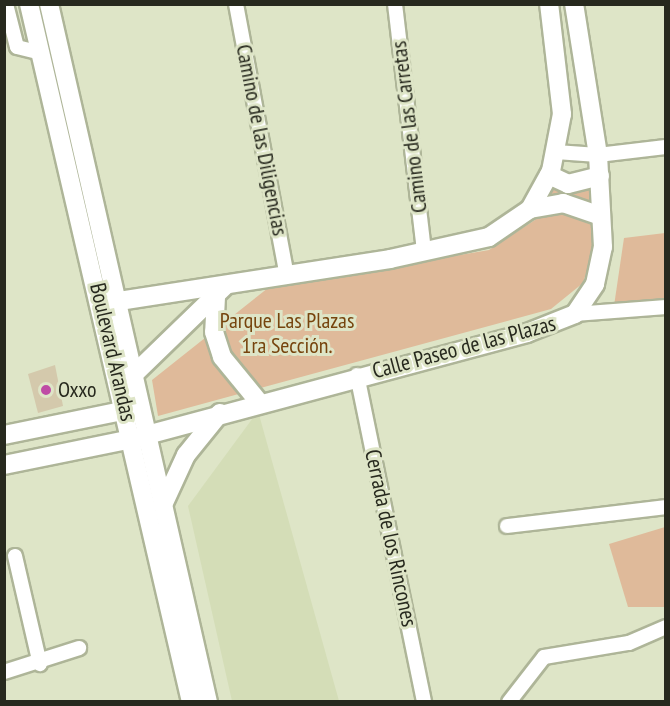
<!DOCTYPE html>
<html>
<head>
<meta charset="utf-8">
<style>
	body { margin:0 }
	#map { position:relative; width:670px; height:706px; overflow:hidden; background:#dee5c7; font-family:"PT Sans Narrow",sans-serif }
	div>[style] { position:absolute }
	.built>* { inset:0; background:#d4ddb7 }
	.green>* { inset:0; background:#dfba9a }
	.building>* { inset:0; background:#d4c9ac }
	.roads { filter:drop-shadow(2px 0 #aeb598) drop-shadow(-2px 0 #aeb598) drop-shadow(0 2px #aeb598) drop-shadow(0 -2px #aeb598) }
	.street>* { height:14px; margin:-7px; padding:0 7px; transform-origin:7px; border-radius:7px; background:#fff }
	.secondary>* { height:18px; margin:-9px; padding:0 9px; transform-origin:9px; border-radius:9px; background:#fff }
	.dots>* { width:16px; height:16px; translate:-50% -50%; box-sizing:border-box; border:3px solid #dee5c7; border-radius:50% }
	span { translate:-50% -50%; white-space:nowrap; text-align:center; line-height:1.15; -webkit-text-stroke:6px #dee5c7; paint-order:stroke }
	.street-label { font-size:22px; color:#27291e }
	.park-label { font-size:22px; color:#76440d }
	.poi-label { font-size:22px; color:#27291e }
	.left { translate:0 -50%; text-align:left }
	.frame { position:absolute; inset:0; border:6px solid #27291e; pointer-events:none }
</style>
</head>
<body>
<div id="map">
	<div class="built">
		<i style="clip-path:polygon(258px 411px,339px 701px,232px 701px,188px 506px)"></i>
	</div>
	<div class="green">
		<i style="clip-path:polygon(558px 173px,592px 173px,595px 245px,583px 283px,551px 309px,158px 416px,152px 380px,268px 288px,489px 250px,535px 220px)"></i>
		<i style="clip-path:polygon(665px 233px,665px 303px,614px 306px,624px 238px)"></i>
		<i style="clip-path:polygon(665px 527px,665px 607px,628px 607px,609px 544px)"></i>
	</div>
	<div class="building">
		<i style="clip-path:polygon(55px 365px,63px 406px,38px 413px,28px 374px)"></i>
	</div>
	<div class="roads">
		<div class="street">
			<i style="left:6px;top:4px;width:44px;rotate:75.7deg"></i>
			<i style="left:17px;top:47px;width:25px;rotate:14deg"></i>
			<i style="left:236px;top:4px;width:277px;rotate:79.4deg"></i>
			<i style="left:395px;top:4px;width:248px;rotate:83.3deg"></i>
			<i style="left:556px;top:152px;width:42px;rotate:4.1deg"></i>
			<i style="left:598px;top:155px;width:68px;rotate:-6.7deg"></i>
			<i style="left:575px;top:314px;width:91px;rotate:-4.4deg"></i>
			<i style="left:357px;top:375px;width:334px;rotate:78.4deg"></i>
			<i style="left:507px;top:526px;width:160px;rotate:-6.8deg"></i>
			<i style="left:15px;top:556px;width:111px;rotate:77deg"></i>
			<i style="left:4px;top:672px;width:79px;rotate:-17.7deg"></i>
			<i style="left:509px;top:702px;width:57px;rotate:-52.1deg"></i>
			<i style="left:544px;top:657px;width:86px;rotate:-9.4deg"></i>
			<i style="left:629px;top:643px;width:40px;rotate:-23.4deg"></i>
		</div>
		<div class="secondary">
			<i style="left:29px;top:4px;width:717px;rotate:76.93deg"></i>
			<i style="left:49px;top:4px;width:716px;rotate:77.17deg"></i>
			<i style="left:549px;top:175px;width:21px;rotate:25deg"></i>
			<i style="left:568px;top:184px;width:33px;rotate:-14deg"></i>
			<i style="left:530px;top:209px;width:34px;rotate:-10deg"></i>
			<i style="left:563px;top:203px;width:40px;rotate:18.9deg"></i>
			<i style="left:216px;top:297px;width:35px;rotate:93deg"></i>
			<i style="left:214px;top:332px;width:26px;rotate:72deg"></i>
			<i style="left:222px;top:357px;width:57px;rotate:50.7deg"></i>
			<i style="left:119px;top:301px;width:274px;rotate:-8.8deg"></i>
			<i style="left:390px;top:259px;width:101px;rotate:-12.5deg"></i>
			<i style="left:489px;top:237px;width:50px;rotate:-34.3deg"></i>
			<i style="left:530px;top:209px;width:43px;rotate:-61.1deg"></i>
			<i style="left:551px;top:171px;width:58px;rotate:-79.1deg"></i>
			<i style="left:562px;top:114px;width:111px;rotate:-96.7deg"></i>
			<i style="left:128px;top:380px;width:136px;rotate:-44.1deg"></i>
			<i style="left:4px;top:435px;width:136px;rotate:-11.5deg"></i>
			<i style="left:4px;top:465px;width:131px;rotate:-11.5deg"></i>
			<i style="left:132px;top:439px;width:409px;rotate:-15deg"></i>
			<i style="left:527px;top:333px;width:52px;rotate:-21.6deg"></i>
			<i style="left:575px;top:314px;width:36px;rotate:-56deg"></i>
			<i style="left:595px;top:284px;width:38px;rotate:-78deg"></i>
			<i style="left:603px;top:247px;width:92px;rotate:-93.1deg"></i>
			<i style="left:598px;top:155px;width:153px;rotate:-99deg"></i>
			<i style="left:163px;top:505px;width:55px;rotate:-65.3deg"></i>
			<i style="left:186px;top:455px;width:54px;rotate:-51deg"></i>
		</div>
	</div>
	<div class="dots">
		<i style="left:46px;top:390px;background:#bf4ba5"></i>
	</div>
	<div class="street-label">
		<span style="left:409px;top:127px;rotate:-97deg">Camino de las Carretas</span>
		<span style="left:262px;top:140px;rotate:79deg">Camino de las Diligencias</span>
		<span style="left:464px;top:347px;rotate:-15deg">Calle Paseo de las Plazas</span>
		<span style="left:113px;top:352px;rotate:77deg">Boulevard Arandas</span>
		<span style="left:391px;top:538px;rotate:78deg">Cerrada de los Rincones</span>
	</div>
	<div class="park-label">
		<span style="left:287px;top:333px">Parque Las Plazas<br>1ra Sección.</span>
	</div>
	<div class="poi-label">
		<span class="left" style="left:58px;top:390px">Oxxo</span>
	</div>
	<div class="frame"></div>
</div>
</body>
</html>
